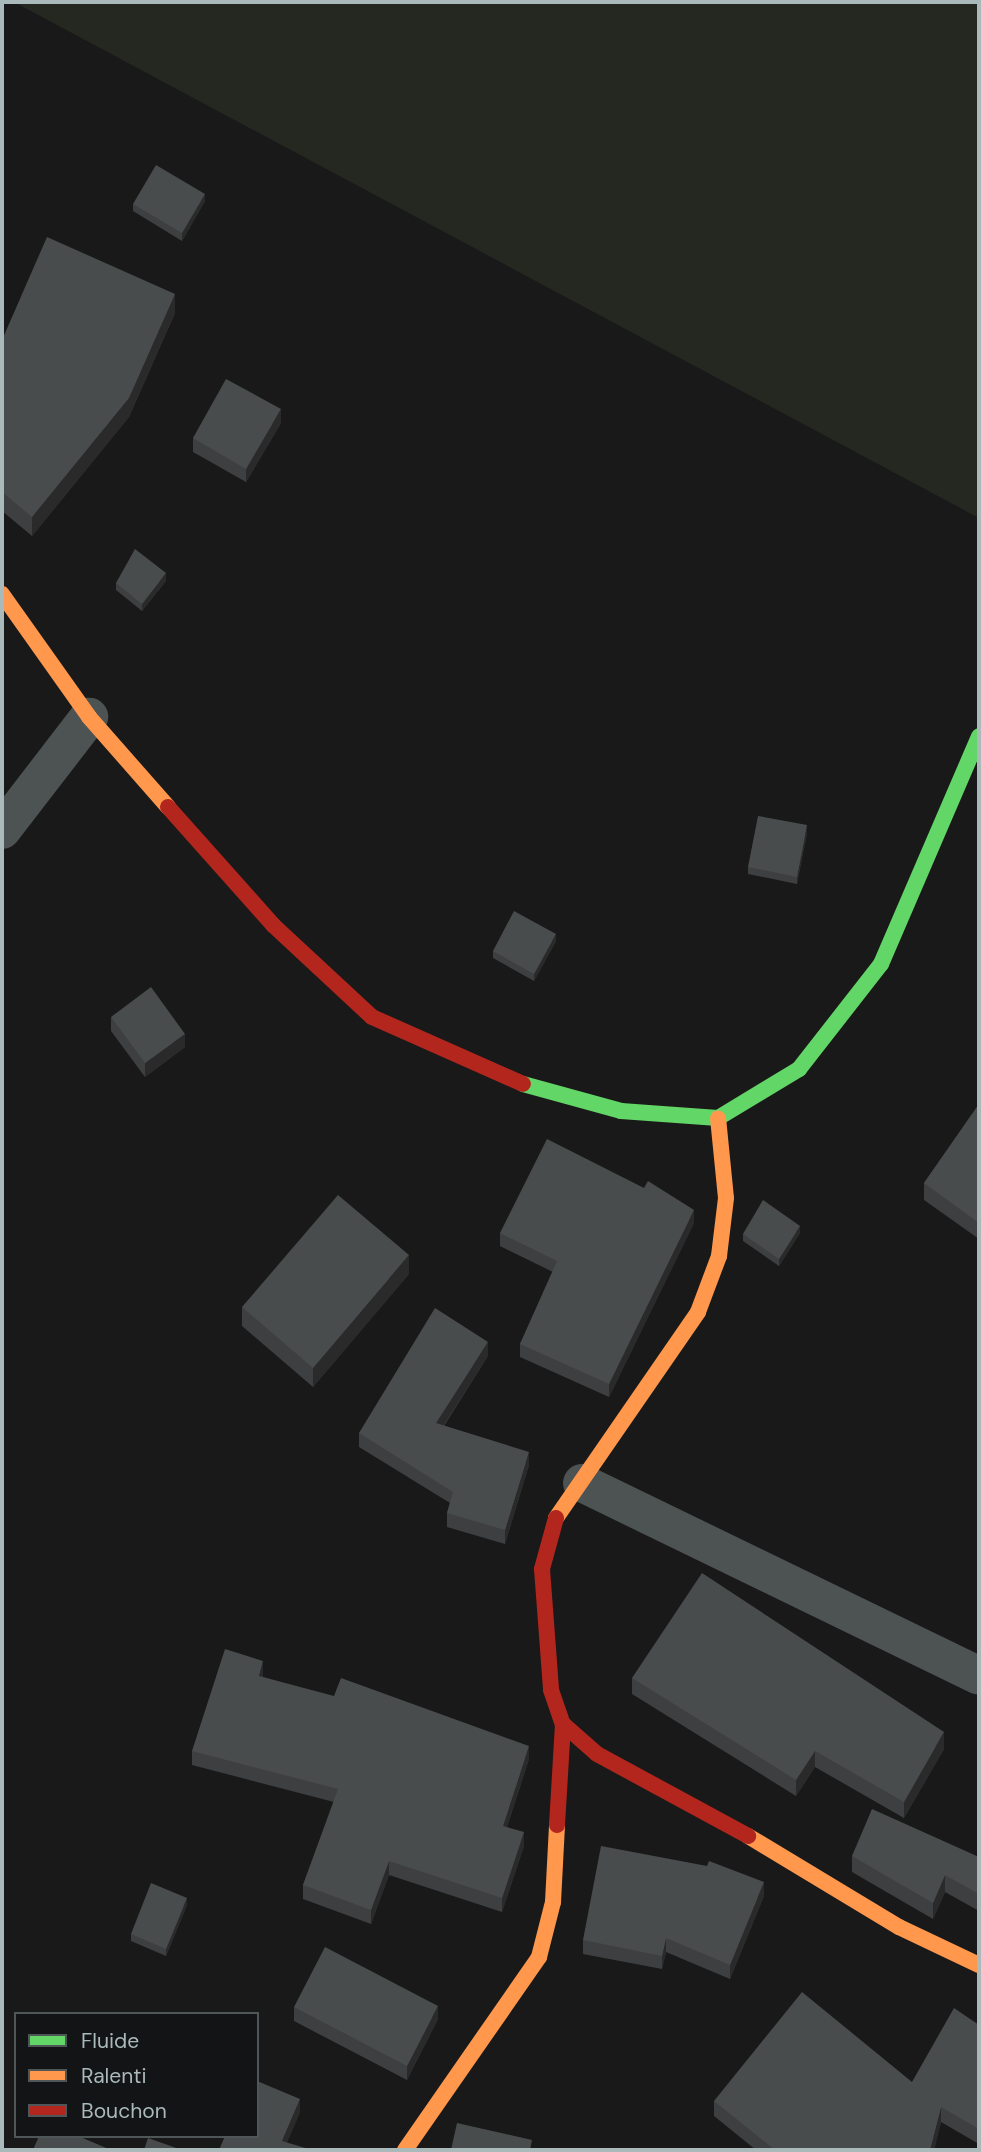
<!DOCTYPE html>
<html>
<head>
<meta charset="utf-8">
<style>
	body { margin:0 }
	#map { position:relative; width:981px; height:2152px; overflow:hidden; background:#191919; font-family:"DM Sans",sans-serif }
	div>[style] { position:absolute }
	.green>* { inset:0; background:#252821 }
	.street>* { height:38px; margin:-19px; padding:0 19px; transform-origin:19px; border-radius:19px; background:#4d5252 }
	.fast>* { height:16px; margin:-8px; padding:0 8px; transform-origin:8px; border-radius:8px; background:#63d668 }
	.slow>* { height:16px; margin:-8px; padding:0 8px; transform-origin:8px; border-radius:8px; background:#ff974d }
	.jam>* { height:16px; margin:-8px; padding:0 8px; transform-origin:8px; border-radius:8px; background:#b3261e }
	.wall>* { inset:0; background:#3d3f40 }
	.shaded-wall>* { inset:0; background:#2a2a2b }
	.building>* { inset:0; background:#494c4d }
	span { translate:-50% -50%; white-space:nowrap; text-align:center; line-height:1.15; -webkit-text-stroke:5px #131415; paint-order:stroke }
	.frame { position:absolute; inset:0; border:4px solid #aab9ba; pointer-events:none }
	.legend { position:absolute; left:14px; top:2012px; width:245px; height:126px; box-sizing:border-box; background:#131415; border:2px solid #4f5657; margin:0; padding:9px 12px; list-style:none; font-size:21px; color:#aab9ba }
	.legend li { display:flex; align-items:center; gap:14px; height:35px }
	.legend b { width:35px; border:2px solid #4f5657 }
</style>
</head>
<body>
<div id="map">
	<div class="green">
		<i style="clip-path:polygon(14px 2px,979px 2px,979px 518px)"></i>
	</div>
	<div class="street">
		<i style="left:2px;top:830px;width:143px;rotate:-52.4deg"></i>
		<i style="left:582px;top:1483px;width:441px;rotate:25.9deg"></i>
	</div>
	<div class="fast">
		<i style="left:523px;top:1084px;width:102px;rotate:15.4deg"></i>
		<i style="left:621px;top:1111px;width:97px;rotate:4.1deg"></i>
		<i style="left:718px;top:1118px;width:95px;rotate:-31.2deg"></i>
		<i style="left:799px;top:1069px;width:133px;rotate:-52deg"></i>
		<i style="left:881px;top:964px;width:248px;rotate:-66.7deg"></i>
	</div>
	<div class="slow">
		<i style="left:2px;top:594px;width:151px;rotate:54.7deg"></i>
		<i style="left:89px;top:717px;width:120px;rotate:48.7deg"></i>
		<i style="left:556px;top:1518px;width:250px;rotate:-55.4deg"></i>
		<i style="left:698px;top:1312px;width:60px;rotate:-69.4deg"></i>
		<i style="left:719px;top:1256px;width:58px;rotate:-83.1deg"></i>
		<i style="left:726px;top:1198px;width:80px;rotate:-95.7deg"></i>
		<i style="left:748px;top:1836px;width:176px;rotate:31.1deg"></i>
		<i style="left:899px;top:1927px;width:89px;rotate:25.4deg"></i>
		<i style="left:405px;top:2150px;width:235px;rotate:-55.2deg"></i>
		<i style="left:539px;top:1957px;width:57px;rotate:-75.7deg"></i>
		<i style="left:553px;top:1902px;width:77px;rotate:-87deg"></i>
	</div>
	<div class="jam">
		<i style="left:168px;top:807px;width:158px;rotate:48.3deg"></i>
		<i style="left:273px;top:925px;width:135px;rotate:42.9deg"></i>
		<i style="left:372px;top:1017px;width:165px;rotate:23.9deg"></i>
		<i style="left:556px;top:1518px;width:53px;rotate:105.4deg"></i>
		<i style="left:542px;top:1569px;width:121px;rotate:85.7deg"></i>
		<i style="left:551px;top:1690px;width:36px;rotate:71deg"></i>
		<i style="left:563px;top:1724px;width:45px;rotate:41.4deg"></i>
		<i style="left:597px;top:1754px;width:172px;rotate:28.5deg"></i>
		<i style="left:557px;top:1825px;width:101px;rotate:-86.6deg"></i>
	</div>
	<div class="wall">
		<i style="clip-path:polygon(205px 201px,182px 241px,133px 211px,133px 204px)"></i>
		<i style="clip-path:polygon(175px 313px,129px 417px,32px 536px,2px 511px,2px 340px)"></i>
		<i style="clip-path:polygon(281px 423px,246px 482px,193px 452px,193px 438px)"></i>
		<i style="clip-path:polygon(166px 581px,142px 611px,116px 590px,116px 583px)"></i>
		<i style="clip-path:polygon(807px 833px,797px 884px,748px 874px,748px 867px)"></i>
		<i style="clip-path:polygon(556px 941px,534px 981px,493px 958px,493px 951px)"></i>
		<i style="clip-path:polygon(111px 1017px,185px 1047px,145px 1077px,111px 1031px)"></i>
		<i style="clip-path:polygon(979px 1104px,979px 1239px,924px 1200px,924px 1183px)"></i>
		<i style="clip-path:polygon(644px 1188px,694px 1223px,609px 1397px,520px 1357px,520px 1344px,553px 1272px,500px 1246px,500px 1233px)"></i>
		<i style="clip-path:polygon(800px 1233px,779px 1266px,743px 1241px,743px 1234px)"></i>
		<i style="clip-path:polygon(409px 1274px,313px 1387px,242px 1326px,242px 1307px)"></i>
		<i style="clip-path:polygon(488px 1356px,444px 1426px,529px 1465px,505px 1544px,447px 1527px,447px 1513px,450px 1503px,359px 1447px,359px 1433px)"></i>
		<i style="clip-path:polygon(263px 1675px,263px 1677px,529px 1759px,507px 1827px,524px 1846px,502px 1912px,389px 1875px,371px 1924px,303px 1899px,303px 1885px,334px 1802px,192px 1765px,192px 1751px)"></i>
		<i style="clip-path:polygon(632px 1678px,944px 1749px,904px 1818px,815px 1767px,796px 1796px,632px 1694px)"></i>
		<i style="clip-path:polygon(852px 1856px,979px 1857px,979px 1911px,945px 1892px,933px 1919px,852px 1872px)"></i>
		<i style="clip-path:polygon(764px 1896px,730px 1979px,666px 1952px,662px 1969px,583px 1954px,583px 1940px)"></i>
		<i style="clip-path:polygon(187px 1905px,166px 1956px,131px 1941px,131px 1934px)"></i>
		<i style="clip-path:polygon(294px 2007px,438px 2019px,407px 2080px,294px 2021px)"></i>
		<i style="clip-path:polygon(979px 2025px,979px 2144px,941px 2122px,934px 2150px,756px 2150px,714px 2116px,714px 2101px,912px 2082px)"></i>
	</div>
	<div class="shaded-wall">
		<i style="clip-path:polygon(205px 194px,205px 201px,182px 241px,182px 233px)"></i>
		<i style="clip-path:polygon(175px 294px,175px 313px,129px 417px,32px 536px,32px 517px)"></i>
		<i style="clip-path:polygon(281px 409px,281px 423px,246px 482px,246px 469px)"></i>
		<i style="clip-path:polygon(166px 573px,166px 581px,142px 611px,142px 604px)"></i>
		<i style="clip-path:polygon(807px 825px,807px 833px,797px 884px,797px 877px)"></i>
		<i style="clip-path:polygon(556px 934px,556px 941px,534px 981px,534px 974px)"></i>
		<i style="clip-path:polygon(185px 1034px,185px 1047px,145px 1077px,145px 1063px)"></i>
		<i style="clip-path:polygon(694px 1210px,694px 1223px,609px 1397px,609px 1384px)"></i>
		<i style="clip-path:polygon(800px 1226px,800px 1233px,779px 1266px,779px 1259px)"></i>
		<i style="clip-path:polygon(409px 1255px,409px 1274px,313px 1387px,313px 1368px)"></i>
		<i style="clip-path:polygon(488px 1342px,488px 1356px,436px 1437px,436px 1423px)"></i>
		<i style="clip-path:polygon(529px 1452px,529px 1465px,505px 1544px,505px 1530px)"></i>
		<i style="clip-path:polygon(263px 1661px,263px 1675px,259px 1689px,259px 1676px)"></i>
		<i style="clip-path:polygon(944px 1732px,944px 1749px,904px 1818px,904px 1802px)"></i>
		<i style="clip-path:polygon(529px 1746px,529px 1759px,503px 1839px,503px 1826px)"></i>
		<i style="clip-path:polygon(815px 1751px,815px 1767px,796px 1796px,796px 1780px)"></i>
		<i style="clip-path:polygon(524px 1832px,524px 1846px,502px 1912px,502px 1898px)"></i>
		<i style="clip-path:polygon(389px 1861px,389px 1875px,371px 1924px,371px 1910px)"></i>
		<i style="clip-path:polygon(945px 1875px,945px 1892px,933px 1919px,933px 1903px)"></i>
		<i style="clip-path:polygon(764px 1882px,764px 1896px,730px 1979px,730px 1965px)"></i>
		<i style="clip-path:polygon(187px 1898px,187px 1905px,166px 1956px,166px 1949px)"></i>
		<i style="clip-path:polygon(666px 1938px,666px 1952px,662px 1969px,662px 1956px)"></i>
		<i style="clip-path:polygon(438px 2006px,438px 2019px,407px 2080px,407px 2066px)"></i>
		<i style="clip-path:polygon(300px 2099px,300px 2113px,284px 2150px,282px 2141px)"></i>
		<i style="clip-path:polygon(941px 2107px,941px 2122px,934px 2150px,930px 2150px)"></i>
	</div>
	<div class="building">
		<i style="clip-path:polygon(156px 165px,205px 194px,182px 233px,133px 204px)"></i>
		<i style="clip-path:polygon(47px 237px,175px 294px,129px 398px,32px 517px,2px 492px,2px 340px)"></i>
		<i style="clip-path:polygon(226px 379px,281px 409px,246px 469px,193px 438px)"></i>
		<i style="clip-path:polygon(135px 549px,166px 573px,142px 604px,116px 583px)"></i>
		<i style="clip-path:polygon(758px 816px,807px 825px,797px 877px,748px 867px)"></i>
		<i style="clip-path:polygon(514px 911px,556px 934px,534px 974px,493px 951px)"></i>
		<i style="clip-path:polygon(151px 987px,185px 1034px,145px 1063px,111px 1017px)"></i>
		<i style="clip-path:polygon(979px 1104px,979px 1223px,924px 1183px)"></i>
		<i style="clip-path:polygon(547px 1139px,644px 1188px,648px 1181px,694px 1210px,609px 1384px,520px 1344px,557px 1261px,500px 1233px)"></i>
		<i style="clip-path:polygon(338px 1195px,409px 1255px,313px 1368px,242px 1307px)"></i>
		<i style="clip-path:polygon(763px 1200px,800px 1226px,779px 1259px,743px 1234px)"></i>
		<i style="clip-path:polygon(435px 1308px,488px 1342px,436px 1423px,529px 1452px,505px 1530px,447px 1513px,453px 1492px,359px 1433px)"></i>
		<i style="clip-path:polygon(702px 1573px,944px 1732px,904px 1802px,815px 1751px,796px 1780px,632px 1678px)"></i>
		<i style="clip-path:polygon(225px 1649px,263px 1661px,259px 1676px,334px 1696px,341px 1678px,529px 1746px,503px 1826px,524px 1832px,502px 1898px,389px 1861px,371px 1910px,303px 1885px,338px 1789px,192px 1751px)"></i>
		<i style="clip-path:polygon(872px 1809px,979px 1857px,979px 1894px,945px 1875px,933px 1903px,852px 1856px)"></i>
		<i style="clip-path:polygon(601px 1846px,707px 1866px,709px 1861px,764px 1882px,730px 1965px,666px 1938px,662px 1956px,583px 1940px)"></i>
		<i style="clip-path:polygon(151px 1883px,187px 1898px,166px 1949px,131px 1934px)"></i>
		<i style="clip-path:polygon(325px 1947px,438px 2006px,407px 2066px,294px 2007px)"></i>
		<i style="clip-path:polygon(802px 1992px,912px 2082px,954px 2008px,979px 2025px,979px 2129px,941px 2107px,930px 2150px,775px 2150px,714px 2101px)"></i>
		<i style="clip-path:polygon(257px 2081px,300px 2099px,282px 2141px,312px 2150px,219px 2150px,225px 2136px,257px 2136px)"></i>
		<i style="clip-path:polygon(457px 2123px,532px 2140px,530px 2150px,451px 2150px)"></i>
		<i style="clip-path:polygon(39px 2136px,78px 2136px,111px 2150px,33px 2150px)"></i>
		<i style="clip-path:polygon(148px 2138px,182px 2150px,144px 2150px)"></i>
	</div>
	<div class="frame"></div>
	<ul class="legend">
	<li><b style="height:9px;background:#63d668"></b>Fluide</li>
	<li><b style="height:9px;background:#ff974d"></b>Ralenti</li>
	<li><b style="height:9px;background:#b3261e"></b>Bouchon</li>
	</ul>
</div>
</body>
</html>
